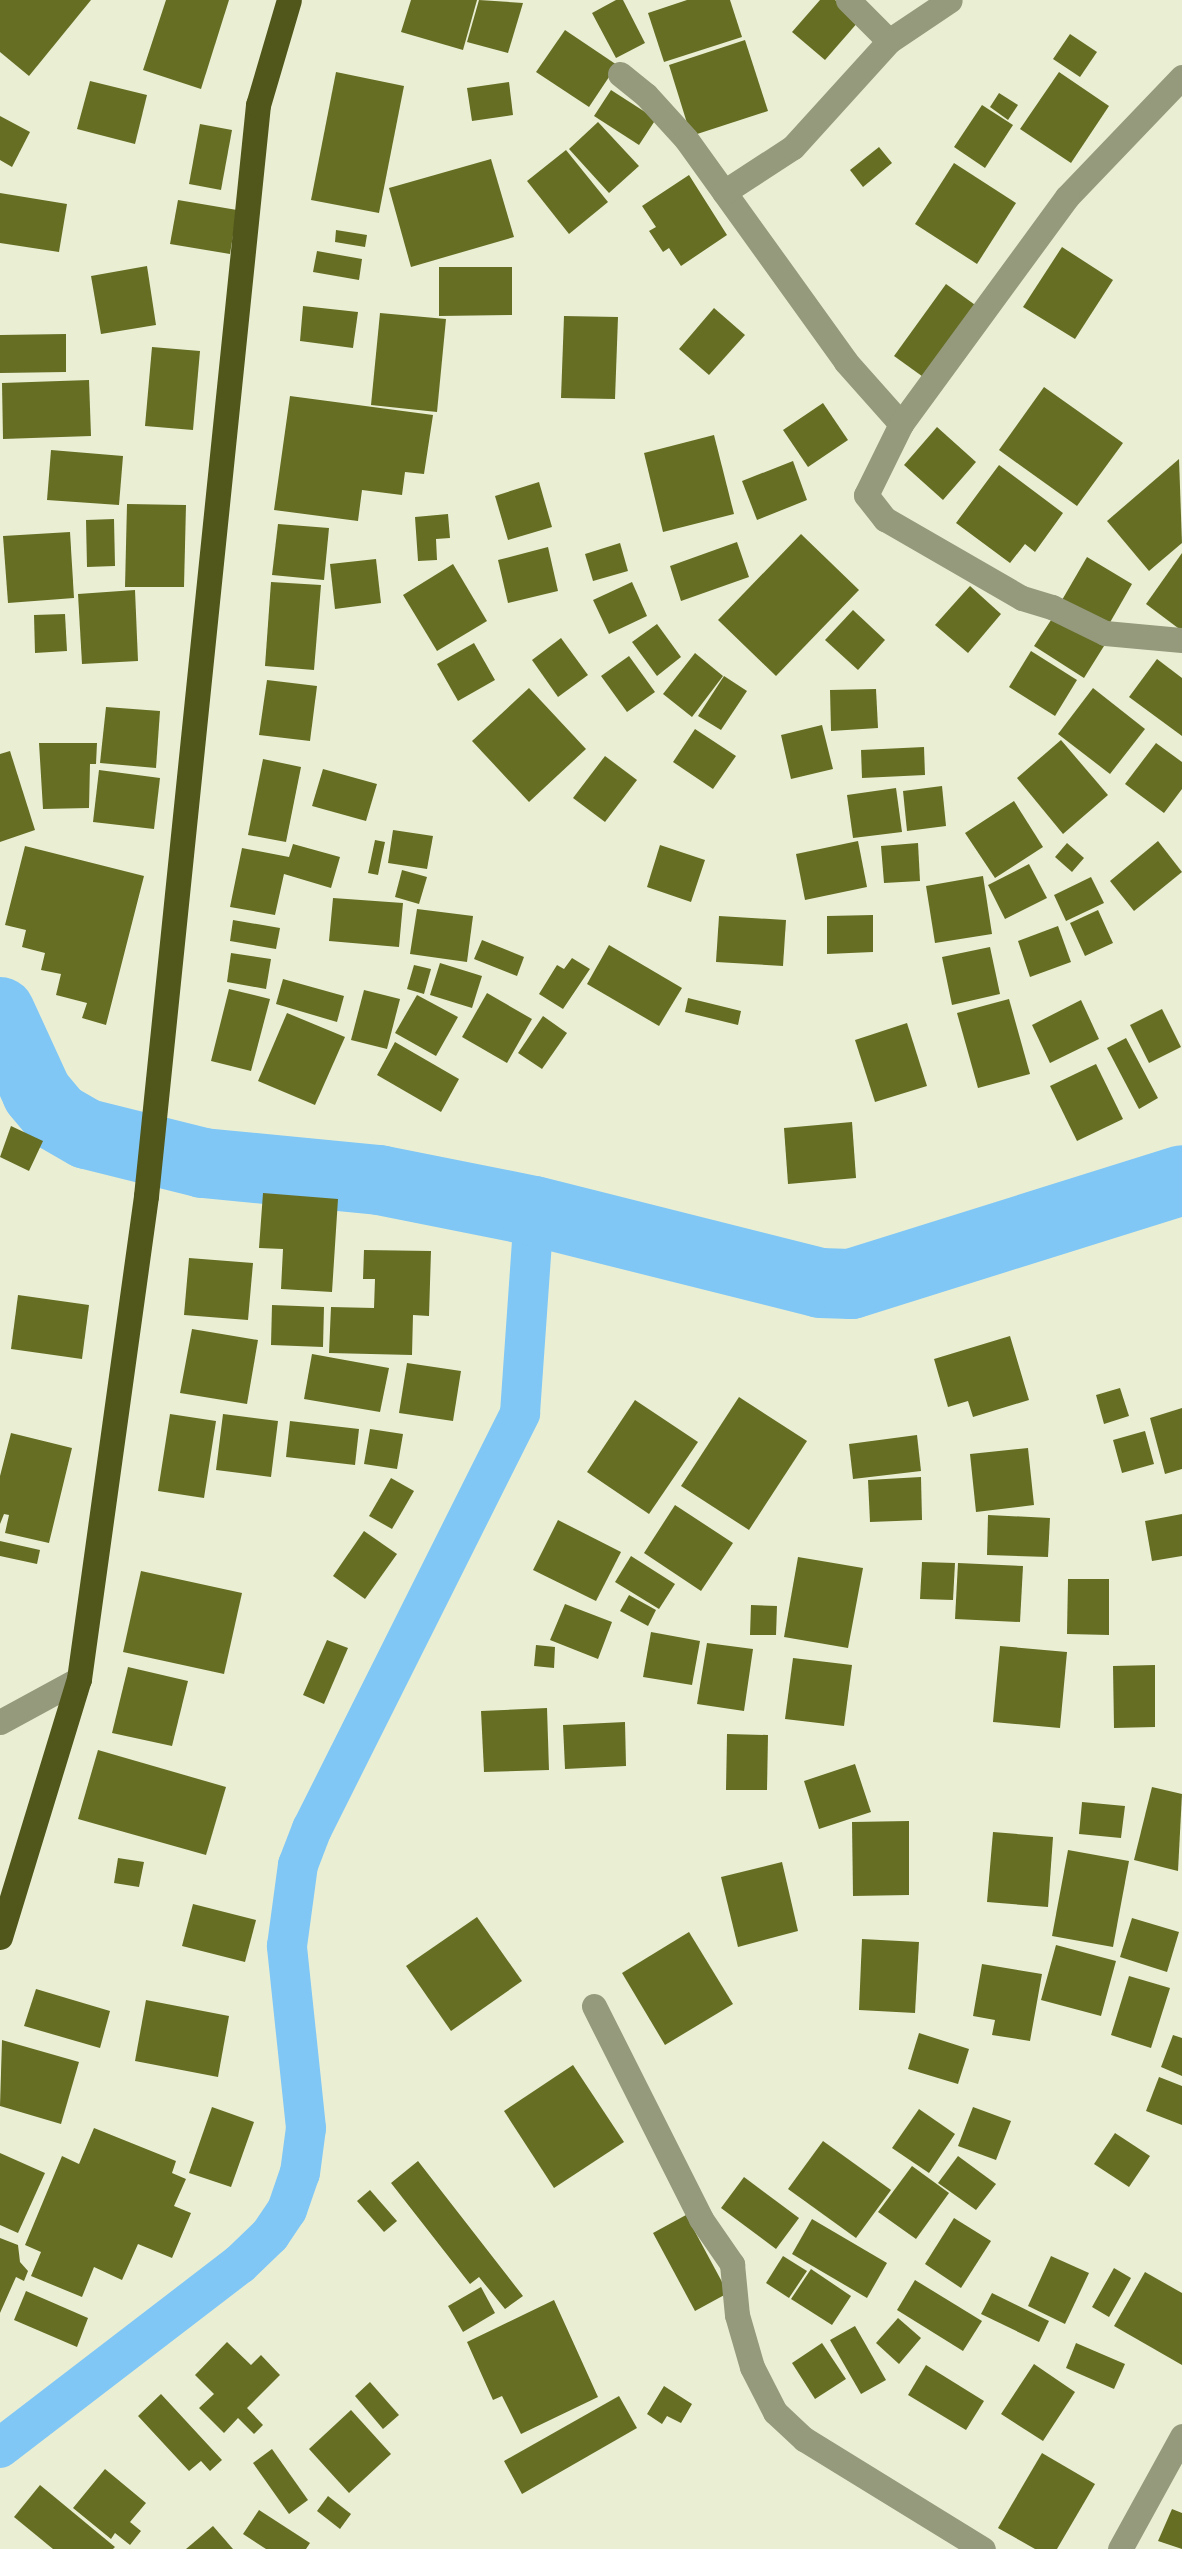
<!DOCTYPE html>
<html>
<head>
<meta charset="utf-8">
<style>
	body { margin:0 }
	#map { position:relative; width:1182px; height:2549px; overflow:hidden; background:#eaefd4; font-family:"IBM Plex Sans",sans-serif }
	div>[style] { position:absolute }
	.canal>* { height:40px; margin:-20px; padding:0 20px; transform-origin:20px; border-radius:20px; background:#80c7f5 }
	.river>* { height:70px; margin:-35px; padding:0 35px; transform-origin:35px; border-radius:35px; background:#80c7f5 }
	.building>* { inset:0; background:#666e24 }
	.minor>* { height:25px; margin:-12.5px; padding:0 12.5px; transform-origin:12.5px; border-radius:12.5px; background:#959a7c }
	.major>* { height:25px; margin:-12.5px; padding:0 12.5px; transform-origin:12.5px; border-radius:12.5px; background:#51571b }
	span { translate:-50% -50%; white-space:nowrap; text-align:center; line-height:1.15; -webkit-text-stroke:10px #eaefd4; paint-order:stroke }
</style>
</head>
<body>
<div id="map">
	<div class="canal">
		<i style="left:0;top:2448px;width:302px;rotate:-37.5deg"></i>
		<i style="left:240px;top:2264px;width:42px;rotate:-44deg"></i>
		<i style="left:270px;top:2235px;width:30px;rotate:-56deg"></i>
		<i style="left:287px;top:2210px;width:39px;rotate:-71deg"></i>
		<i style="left:300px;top:2173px;width:45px;rotate:-82.4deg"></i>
		<i style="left:306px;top:2128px;width:183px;rotate:-96deg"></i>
		<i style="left:287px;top:1946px;width:82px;rotate:-82.3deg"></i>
		<i style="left:298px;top:1865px;width:39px;rotate:-69deg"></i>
		<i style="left:312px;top:1829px;width:465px;rotate:-63.4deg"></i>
		<i style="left:520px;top:1413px;width:202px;rotate:-86deg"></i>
	</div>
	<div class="river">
		<i style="left:0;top:1012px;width:89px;rotate:65.4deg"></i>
		<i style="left:37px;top:1093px;width:31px;rotate:50deg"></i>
		<i style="left:57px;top:1117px;width:34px;rotate:30deg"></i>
		<i style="left:87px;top:1134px;width:120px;rotate:14deg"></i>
		<i style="left:203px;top:1163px;width:177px;rotate:5.5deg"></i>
		<i style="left:379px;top:1180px;width:158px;rotate:11.3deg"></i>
		<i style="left:534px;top:1211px;width:295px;rotate:14.1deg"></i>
		<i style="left:820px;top:1283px;width:31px;rotate:2deg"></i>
		<i style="left:851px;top:1284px;width:347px;rotate:-17.4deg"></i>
	</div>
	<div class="building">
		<i style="clip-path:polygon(0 0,91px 0,29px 76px,0 52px)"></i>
		<i style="clip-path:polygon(166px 0,229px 0,201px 89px,143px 70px)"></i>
		<i style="clip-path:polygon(411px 0,477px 0,463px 50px,401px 32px)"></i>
		<i style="clip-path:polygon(479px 0,523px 3px,508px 53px,467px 42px)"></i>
		<i style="clip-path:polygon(616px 0,623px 0,645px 43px,616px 58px,592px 13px)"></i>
		<i style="clip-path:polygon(687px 0,730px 0,742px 37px,664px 62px,648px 13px)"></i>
		<i style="clip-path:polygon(820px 0,835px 0,859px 21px,825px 60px,792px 32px)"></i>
		<i style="clip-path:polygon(565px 30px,617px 65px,589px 107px,536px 72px)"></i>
		<i style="clip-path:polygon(1070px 34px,1097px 52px,1080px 77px,1053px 59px)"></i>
		<i style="clip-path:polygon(745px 40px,768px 111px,691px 136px,669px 65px)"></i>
		<i style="clip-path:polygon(336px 72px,404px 86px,379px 213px,311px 200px)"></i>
		<i style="clip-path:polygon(1059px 72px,1109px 106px,1071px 163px,1020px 129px)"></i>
		<i style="clip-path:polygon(90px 81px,147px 95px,135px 144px,77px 129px)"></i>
		<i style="clip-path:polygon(509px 82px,513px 115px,472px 121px,467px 88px)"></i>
		<i style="clip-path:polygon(611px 90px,656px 119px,639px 145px,594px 116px)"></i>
		<i style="clip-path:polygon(999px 93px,1018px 105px,1008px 120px,990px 107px)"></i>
		<i style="clip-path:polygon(982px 105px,1013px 125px,985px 168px,954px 147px)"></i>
		<i style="clip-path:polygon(0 116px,30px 132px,12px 167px,0 160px)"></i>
		<i style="clip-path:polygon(598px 122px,639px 166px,609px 193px,569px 149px)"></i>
		<i style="clip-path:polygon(200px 124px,232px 130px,221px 190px,189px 184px)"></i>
		<i style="clip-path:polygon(879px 147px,892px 163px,863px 187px,850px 170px)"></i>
		<i style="clip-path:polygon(566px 150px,608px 202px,569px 234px,527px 181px)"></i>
		<i style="clip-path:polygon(491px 159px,514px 237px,411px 267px,389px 188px)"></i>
		<i style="clip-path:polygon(954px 163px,1016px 203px,977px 264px,915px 224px)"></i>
		<i style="clip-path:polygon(689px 175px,727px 235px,681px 266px,669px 248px,663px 252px,649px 231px,656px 227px,642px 206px)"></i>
		<i style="clip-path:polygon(0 193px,67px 204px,59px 252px,0 243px)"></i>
		<i style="clip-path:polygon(178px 200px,237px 210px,230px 254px,170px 244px)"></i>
		<i style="clip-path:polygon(336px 230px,367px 235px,365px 247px,335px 242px)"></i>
		<i style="clip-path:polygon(1062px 247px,1113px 280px,1075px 339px,1023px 307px)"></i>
		<i style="clip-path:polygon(317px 251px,362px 259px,359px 280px,313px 272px)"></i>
		<i style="clip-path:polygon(147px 266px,156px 325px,101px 334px,91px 276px)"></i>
		<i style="clip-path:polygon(439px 267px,512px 267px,512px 315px,439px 316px)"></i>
		<i style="clip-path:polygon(946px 284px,978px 307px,926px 379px,894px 356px)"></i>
		<i style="clip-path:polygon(303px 306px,358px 312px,353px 348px,300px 341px)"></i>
		<i style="clip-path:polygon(714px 308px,745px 335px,709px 375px,679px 349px)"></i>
		<i style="clip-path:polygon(380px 313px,446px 319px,437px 412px,371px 405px)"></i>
		<i style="clip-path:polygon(564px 316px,618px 317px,615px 399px,561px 398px)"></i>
		<i style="clip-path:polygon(66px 334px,66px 372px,0 373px,0 335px)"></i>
		<i style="clip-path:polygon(152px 347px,200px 351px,193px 430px,145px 426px)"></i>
		<i style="clip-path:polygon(89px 380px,91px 436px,3px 439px,2px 383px)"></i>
		<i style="clip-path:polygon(1044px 387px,1123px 443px,1077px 506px,999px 450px)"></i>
		<i style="clip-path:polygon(290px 396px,433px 415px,424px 474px,405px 472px,402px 495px,362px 490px,358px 521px,274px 510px)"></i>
		<i style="clip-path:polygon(823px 403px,848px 440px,808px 467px,783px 430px)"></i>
		<i style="clip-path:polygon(937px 427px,976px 462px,943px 500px,904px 465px)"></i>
		<i style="clip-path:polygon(714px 435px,734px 514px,663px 532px,644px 453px)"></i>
		<i style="clip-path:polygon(51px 450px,123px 456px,119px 505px,47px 500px)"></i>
		<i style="clip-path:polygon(1179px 459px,1182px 543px,1149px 571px,1107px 521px)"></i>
		<i style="clip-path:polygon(793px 461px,807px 500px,757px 520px,742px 481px)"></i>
		<i style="clip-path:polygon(999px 465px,1063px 513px,1035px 552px,1025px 544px,1010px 563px,956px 523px)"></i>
		<i style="clip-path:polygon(539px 482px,552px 527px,508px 540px,495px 496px)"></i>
		<i style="clip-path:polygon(127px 504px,186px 505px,184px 587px,125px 587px)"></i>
		<i style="clip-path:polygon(448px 514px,450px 538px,436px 539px,437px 560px,418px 561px,415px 517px)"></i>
		<i style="clip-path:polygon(114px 519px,115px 566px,87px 567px,86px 520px)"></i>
		<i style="clip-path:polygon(278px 524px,329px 528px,324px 580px,272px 575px)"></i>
		<i style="clip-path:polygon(70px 532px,74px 598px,8px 603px,3px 536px)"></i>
		<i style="clip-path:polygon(801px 534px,859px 590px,776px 676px,718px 620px)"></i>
		<i style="clip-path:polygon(737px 542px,749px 577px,681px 601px,670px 566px)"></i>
		<i style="clip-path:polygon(620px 543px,628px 571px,593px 581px,585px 554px)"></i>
		<i style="clip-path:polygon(548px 547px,558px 591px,508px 603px,498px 560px)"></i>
		<i style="clip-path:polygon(1182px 553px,1182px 631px,1146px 604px)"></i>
		<i style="clip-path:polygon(1087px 557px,1132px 584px,1108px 626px,1062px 600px)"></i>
		<i style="clip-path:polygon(376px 559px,381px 603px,335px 609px,330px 564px)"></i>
		<i style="clip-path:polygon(453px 564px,487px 621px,437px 651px,403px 595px)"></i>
		<i style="clip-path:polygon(271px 582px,321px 585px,314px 670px,265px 666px)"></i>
		<i style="clip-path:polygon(632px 582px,647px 616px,609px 634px,593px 600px)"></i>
		<i style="clip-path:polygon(970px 586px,1001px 614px,968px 653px,935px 625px)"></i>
		<i style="clip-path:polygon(135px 590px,138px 661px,82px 664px,78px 594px)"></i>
		<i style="clip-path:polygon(853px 610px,885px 640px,858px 670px,825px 640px)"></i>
		<i style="clip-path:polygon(65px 614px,67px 651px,35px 653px,34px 615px)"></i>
		<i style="clip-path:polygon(1055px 614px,1104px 646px,1084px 678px,1034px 646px)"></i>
		<i style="clip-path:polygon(657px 624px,681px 657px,657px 676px,632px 642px)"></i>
		<i style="clip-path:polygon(561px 638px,588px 675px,558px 697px,532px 660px)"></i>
		<i style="clip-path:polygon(474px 643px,495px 680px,458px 701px,437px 664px)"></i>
		<i style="clip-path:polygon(1031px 651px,1077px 680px,1055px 716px,1009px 687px)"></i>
		<i style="clip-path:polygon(695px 653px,723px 676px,692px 717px,663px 694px)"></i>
		<i style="clip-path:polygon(629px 656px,655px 692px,627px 712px,601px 676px)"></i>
		<i style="clip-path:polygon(1157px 659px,1182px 678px,1182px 736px,1129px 697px)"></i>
		<i style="clip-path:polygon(724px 676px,747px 691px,721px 730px,698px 716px)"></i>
		<i style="clip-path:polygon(267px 680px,317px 686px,310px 741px,259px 735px)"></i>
		<i style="clip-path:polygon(529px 688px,586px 749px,529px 802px,472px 741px)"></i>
		<i style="clip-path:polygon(1093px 688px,1145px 729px,1110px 774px,1058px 734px)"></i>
		<i style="clip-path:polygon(876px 689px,878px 728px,831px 731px,830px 690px)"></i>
		<i style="clip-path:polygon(106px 707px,160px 711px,156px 768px,100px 763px)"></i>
		<i style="clip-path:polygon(822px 725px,833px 769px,791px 779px,781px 735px)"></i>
		<i style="clip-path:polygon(695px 729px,736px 756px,713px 789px,673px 762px)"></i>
		<i style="clip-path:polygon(1061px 740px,1108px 795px,1063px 834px,1017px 778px)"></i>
		<i style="clip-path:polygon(39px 743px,97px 743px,96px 764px,90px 764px,89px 808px,43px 809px)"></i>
		<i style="clip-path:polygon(1156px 743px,1182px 762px,1182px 789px,1164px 813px,1125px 784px)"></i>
		<i style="clip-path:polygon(924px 747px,925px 775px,862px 778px,861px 750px)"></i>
		<i style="clip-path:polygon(10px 751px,35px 830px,0 842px,0 754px)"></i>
		<i style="clip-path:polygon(605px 756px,637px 780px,605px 822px,573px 798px)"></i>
		<i style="clip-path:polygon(263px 759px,301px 767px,286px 842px,248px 835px)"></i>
		<i style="clip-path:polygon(323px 769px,377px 784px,366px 821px,312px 806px)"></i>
		<i style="clip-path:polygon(99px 770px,160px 778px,154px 829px,93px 822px)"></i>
		<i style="clip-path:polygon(942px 786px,946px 826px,907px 831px,903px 791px)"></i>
		<i style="clip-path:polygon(896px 788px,902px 832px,853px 838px,847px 795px)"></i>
		<i style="clip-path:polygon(1014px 801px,1043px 847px,995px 878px,965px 833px)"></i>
		<i style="clip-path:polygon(393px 830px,433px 836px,427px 869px,388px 863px)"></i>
		<i style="clip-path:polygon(375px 840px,385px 842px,378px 875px,368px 873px)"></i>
		<i style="clip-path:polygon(858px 841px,867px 887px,805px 900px,796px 854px)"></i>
		<i style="clip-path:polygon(1158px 841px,1182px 872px,1134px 911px,1110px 881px)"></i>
		<i style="clip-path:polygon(918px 843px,920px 881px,884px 883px,881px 846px)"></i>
		<i style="clip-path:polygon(1067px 843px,1084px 858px,1072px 872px,1055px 857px)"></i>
		<i style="clip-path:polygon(293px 844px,340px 857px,331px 888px,284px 874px,275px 915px,230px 907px,242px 848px,289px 857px)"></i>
		<i style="clip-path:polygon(660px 845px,705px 860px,691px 902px,647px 887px)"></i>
		<i style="clip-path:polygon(25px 846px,144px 876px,106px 1025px,82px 1018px,87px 1003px,56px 995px,61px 974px,41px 970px,45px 953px,22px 947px,26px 930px,5px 925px)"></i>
		<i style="clip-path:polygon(1029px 864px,1047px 898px,1005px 919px,988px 885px)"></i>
		<i style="clip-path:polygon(402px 870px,427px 877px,419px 904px,395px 897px)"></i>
		<i style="clip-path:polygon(983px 876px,992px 934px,935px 943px,926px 886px)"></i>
		<i style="clip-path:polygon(1091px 877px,1104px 903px,1066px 921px,1054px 895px)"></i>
		<i style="clip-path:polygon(333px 898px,403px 903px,399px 947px,329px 941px)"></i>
		<i style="clip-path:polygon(417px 909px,473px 916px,467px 962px,410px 954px)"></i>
		<i style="clip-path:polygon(1098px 910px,1113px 943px,1085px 956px,1070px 923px)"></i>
		<i style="clip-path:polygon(873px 915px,873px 952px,827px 954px,827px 916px)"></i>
		<i style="clip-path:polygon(719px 916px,786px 920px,783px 966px,716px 962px)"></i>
		<i style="clip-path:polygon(233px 920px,280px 928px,276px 949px,230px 941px)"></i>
		<i style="clip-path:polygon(1058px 926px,1071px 962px,1030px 977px,1018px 941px)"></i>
		<i style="clip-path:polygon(482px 940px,524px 957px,517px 976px,474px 959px)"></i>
		<i style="clip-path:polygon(609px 945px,682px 988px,659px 1026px,587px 984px)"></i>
		<i style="clip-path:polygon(990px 947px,1000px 994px,952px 1005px,942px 957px)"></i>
		<i style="clip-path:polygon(231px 953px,271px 959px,266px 989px,227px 982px)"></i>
		<i style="clip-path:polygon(572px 958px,590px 969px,563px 1009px,539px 994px,557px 965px,564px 969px)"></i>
		<i style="clip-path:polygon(440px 963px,482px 976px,472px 1008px,430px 995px)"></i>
		<i style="clip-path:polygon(414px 965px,431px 969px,424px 994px,407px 989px)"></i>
		<i style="clip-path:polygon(283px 979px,344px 996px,337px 1022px,276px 1004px)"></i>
		<i style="clip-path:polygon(229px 989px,270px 999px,251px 1071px,211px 1061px)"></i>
		<i style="clip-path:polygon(364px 990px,400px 999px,387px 1049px,351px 1040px)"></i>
		<i style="clip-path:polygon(487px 993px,532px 1019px,507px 1063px,462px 1037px)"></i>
		<i style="clip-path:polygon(417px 995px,458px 1017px,436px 1056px,395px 1033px)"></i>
		<i style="clip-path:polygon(688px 998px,741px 1011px,738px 1025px,685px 1012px)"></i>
		<i style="clip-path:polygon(1009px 999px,1030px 1074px,978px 1088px,957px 1013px)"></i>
		<i style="clip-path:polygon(1081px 1000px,1099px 1039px,1050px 1063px,1032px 1025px)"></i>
		<i style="clip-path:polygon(1162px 1009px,1181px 1047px,1149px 1063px,1130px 1025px)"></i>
		<i style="clip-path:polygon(287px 1013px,345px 1037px,315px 1105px,258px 1081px)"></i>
		<i style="clip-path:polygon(543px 1016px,567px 1033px,542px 1069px,518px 1053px)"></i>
		<i style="clip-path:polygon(907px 1023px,927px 1086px,875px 1102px,855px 1040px)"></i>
		<i style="clip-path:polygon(1126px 1038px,1158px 1098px,1139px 1109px,1107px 1048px)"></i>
		<i style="clip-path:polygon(395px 1042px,459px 1079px,441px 1112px,377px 1075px)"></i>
		<i style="clip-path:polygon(1096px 1064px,1123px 1119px,1077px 1141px,1050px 1086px)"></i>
		<i style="clip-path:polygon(852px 1122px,856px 1178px,788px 1184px,784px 1128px)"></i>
		<i style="clip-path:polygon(11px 1126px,43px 1141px,29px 1171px,0 1157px)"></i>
		<i style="clip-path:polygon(263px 1193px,338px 1199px,332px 1292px,281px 1289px,283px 1249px,259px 1248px)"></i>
		<i style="clip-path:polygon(364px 1250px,431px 1251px,429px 1316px,413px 1315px,412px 1355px,329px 1353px,331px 1307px,374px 1308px,375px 1279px,363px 1279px)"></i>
		<i style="clip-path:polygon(189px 1258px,253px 1263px,248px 1320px,184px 1315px)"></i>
		<i style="clip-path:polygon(18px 1295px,89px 1305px,82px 1359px,11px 1349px)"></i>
		<i style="clip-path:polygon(272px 1305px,324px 1307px,323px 1347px,271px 1345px)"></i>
		<i style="clip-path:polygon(192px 1329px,258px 1340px,247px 1404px,180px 1393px)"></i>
		<i style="clip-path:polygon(1010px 1336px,1029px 1400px,973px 1417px,968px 1401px,948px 1407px,934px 1359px)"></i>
		<i style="clip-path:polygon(312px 1354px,389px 1368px,380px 1412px,304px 1399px)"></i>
		<i style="clip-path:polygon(407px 1363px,461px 1371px,453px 1421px,399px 1413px)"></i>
		<i style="clip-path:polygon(1120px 1388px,1129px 1416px,1104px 1424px,1096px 1395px)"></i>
		<i style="clip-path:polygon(739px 1397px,807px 1441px,749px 1530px,681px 1486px)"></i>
		<i style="clip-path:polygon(635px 1400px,698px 1442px,649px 1514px,587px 1472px)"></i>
		<i style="clip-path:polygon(1182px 1408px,1182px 1469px,1165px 1474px,1150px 1418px)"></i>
		<i style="clip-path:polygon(170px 1414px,216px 1421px,204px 1498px,158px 1491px)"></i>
		<i style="clip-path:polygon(223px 1414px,278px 1421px,271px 1477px,216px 1470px)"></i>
		<i style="clip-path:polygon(290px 1421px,359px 1429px,355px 1465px,286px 1457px)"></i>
		<i style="clip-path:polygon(370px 1429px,403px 1434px,397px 1469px,364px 1464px)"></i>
		<i style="clip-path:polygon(1145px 1431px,1154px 1464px,1122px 1473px,1113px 1440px)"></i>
		<i style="clip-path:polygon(11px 1433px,72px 1448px,49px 1543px,5px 1533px,9px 1515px,4px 1514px,0 1524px,0 1476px)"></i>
		<i style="clip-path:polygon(917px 1435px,921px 1471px,853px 1479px,849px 1444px)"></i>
		<i style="clip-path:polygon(1028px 1448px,1034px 1505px,976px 1512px,970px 1454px)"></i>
		<i style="clip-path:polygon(921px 1477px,922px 1520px,870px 1522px,868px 1480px)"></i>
		<i style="clip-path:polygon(391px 1478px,414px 1491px,392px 1529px,369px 1516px)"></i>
		<i style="clip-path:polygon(675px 1505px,733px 1543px,701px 1591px,644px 1553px)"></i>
		<i style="clip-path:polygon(1182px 1514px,1182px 1556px,1152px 1561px,1145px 1521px)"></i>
		<i style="clip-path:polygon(988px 1515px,1050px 1518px,1048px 1557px,987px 1555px)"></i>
		<i style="clip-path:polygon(558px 1520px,621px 1552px,596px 1601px,533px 1570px)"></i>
		<i style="clip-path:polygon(364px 1531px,397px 1554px,365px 1599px,333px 1576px)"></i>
		<i style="clip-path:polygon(0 1541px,40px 1550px,37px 1564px,0 1556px)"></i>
		<i style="clip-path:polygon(631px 1556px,675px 1584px,659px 1609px,615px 1582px)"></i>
		<i style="clip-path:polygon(798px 1557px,863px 1568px,848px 1648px,784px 1637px)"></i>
		<i style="clip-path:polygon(922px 1562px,955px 1563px,953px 1600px,920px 1599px)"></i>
		<i style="clip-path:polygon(958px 1563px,1023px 1566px,1020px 1622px,955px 1619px)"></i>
		<i style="clip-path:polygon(141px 1571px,242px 1593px,224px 1674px,123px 1652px)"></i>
		<i style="clip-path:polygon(1068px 1579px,1109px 1579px,1109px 1635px,1067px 1634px)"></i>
		<i style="clip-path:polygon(629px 1595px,656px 1610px,648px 1626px,620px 1611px)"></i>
		<i style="clip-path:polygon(565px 1604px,612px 1622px,598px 1659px,550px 1640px)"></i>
		<i style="clip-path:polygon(751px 1605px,777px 1606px,776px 1635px,750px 1635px)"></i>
		<i style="clip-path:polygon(651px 1632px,700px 1641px,692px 1685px,643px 1677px)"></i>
		<i style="clip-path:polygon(327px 1640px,348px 1648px,324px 1704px,303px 1695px)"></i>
		<i style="clip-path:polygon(707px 1643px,753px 1649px,744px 1711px,697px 1704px)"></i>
		<i style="clip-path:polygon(536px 1645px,555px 1647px,554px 1668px,534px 1666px)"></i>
		<i style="clip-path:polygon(1000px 1646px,1067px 1652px,1060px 1728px,993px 1722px)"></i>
		<i style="clip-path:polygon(793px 1658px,852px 1665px,844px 1726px,785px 1719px)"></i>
		<i style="clip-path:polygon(1155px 1665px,1155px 1727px,1114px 1728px,1113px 1666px)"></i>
		<i style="clip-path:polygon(128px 1667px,188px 1681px,172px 1746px,112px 1733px)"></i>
		<i style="clip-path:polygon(547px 1708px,549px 1770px,484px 1772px,481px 1711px)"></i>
		<i style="clip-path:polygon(625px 1722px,626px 1766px,565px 1769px,563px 1725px)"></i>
		<i style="clip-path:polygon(727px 1734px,768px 1735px,767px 1790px,726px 1790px)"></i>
		<i style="clip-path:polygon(98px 1750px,226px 1787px,206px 1855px,78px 1819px)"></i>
		<i style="clip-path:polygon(855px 1764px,871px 1812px,819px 1829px,804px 1781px)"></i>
		<i style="clip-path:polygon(1152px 1787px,1182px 1794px,1178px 1871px,1134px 1860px)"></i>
		<i style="clip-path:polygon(1082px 1802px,1125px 1806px,1121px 1838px,1079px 1834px)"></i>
		<i style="clip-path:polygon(909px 1821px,909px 1895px,853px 1896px,852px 1822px)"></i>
		<i style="clip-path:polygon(993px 1832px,1053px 1837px,1048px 1907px,987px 1902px)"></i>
		<i style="clip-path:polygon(1068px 1850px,1129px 1861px,1113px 1947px,1052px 1936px)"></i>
		<i style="clip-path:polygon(118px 1858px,144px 1862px,139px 1887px,114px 1883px)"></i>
		<i style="clip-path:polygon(782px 1862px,798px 1931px,738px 1947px,721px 1877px)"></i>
		<i style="clip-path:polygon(193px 1904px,256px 1920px,245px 1962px,182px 1946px)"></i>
		<i style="clip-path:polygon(477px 1917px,522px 1981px,451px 2031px,406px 1966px)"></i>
		<i style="clip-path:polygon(1132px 1918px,1179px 1932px,1167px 1972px,1120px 1957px)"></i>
		<i style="clip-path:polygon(689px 1932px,733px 2004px,665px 2045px,622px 1973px)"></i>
		<i style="clip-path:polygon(862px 1939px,919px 1942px,915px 2013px,859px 2010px)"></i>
		<i style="clip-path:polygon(1056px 1945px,1116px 1961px,1101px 2016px,1041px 2000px)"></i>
		<i style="clip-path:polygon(982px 1964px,1042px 1974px,1030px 2041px,992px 2035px,995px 2020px,973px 2016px)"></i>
		<i style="clip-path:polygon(1129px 1976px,1170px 1988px,1151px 2048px,1111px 2035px)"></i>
		<i style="clip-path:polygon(36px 1989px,110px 2011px,100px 2048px,24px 2026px)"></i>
		<i style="clip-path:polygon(146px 2000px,229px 2016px,218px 2077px,135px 2061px)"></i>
		<i style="clip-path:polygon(919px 2033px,969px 2049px,958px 2084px,908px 2069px)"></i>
		<i style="clip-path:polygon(1173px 2035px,1182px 2038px,1182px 2076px,1161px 2067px)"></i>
		<i style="clip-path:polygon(2px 2040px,79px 2062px,61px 2124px,0 2106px)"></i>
		<i style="clip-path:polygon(573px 2065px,624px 2142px,554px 2188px,504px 2111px)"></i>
		<i style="clip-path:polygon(1159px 2077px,1182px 2086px,1182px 2125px,1146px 2111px)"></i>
		<i style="clip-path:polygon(212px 2107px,254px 2122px,231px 2187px,189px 2173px)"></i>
		<i style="clip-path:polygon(973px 2107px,1011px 2121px,996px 2160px,958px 2146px)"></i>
		<i style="clip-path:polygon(919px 2109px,955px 2134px,929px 2173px,892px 2148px)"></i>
		<i style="clip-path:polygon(94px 2128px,176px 2161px,172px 2173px,186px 2179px,174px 2206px,191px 2213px,172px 2258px,138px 2244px,122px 2280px,94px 2267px,82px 2297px,31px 2276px,41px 2252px,25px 2245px,62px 2156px,79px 2164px)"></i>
		<i style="clip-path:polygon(1115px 2133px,1150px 2156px,1129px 2187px,1094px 2164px)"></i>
		<i style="clip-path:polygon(823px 2141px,891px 2190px,856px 2238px,788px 2189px)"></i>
		<i style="clip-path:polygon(0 2153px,45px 2173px,18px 2233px,0 2225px)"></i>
		<i style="clip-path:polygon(958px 2156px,996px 2184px,976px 2210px,938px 2183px)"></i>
		<i style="clip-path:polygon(418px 2161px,523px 2296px,505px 2309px,479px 2277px,470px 2284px,391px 2183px)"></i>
		<i style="clip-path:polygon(912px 2166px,949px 2193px,916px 2239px,878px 2212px)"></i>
		<i style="clip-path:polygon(744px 2177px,799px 2218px,776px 2249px,721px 2208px)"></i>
		<i style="clip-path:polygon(370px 2190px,397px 2221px,384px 2232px,357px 2201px)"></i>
		<i style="clip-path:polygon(686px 2215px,728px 2293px,695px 2311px,653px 2233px)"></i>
		<i style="clip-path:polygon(954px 2218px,991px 2241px,961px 2288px,925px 2264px)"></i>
		<i style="clip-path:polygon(812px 2219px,887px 2263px,867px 2298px,792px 2254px)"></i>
		<i style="clip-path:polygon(0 2238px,18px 2245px,20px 2262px,28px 2271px,24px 2281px,16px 2277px,0 2313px)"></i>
		<i style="clip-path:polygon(783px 2256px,807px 2271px,789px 2298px,766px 2283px)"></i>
		<i style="clip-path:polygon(1051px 2256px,1089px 2273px,1065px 2324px,1028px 2306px)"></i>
		<i style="clip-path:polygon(1114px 2268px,1131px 2278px,1109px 2317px,1092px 2307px)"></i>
		<i style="clip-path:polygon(811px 2269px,851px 2296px,832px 2325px,791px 2299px)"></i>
		<i style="clip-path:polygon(1145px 2272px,1182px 2293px,1182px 2365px,1114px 2326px)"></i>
		<i style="clip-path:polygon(915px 2280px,982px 2321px,963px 2351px,897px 2310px)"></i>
		<i style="clip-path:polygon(481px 2287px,495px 2313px,463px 2332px,448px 2306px)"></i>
		<i style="clip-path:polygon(26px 2291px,88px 2318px,77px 2347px,14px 2320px)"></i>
		<i style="clip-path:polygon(992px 2293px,1049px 2321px,1039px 2342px,981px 2314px)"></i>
		<i style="clip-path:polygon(554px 2300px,598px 2397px,521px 2434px,502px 2396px,493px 2400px,467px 2342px)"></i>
		<i style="clip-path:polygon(898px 2318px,921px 2338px,899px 2364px,876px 2343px)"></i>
		<i style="clip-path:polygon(855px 2326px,886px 2380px,861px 2394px,830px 2340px)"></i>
		<i style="clip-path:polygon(227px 2342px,251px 2365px,261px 2355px,280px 2375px,247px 2408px,263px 2425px,254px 2434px,238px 2418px,224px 2433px,199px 2408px,214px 2394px,195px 2375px)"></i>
		<i style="clip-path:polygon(822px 2343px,846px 2379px,815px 2399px,792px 2363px)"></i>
		<i style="clip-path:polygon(1076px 2343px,1125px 2364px,1114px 2389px,1066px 2368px)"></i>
		<i style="clip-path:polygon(1034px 2364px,1075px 2392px,1043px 2441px,1001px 2414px)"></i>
		<i style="clip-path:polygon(926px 2365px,984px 2401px,966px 2430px,908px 2395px)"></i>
		<i style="clip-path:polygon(370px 2382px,399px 2415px,383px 2429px,355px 2396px)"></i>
		<i style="clip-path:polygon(664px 2386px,692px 2404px,681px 2423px,667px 2416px,662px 2424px,647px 2414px)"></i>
		<i style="clip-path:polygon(161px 2394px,222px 2460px,210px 2471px,201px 2461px,189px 2471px,138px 2416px)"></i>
		<i style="clip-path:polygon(619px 2396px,637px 2428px,522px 2494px,504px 2461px)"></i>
		<i style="clip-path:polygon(351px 2410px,391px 2454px,349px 2493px,309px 2449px)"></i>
		<i style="clip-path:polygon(272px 2449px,308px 2500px,289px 2514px,253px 2463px)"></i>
		<i style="clip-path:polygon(1042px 2453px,1095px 2484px,1057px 2549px,1035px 2549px,998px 2528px)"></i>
		<i style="clip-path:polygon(105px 2469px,146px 2503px,130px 2522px,141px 2531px,130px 2545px,115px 2533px,111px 2539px,73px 2508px)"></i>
		<i style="clip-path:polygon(40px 2485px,115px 2547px,113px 2549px,53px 2549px,14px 2517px)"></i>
		<i style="clip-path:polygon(328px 2496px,351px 2514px,340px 2529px,317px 2511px)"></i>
		<i style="clip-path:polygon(1172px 2509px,1182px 2513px,1182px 2549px,1158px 2541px)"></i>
		<i style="clip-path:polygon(259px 2510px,310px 2543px,306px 2549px,266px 2549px,243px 2534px)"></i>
		<i style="clip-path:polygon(213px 2526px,233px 2549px,186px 2549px)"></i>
	</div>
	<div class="minor">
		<i style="left:848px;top:0;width:58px;rotate:45deg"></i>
		<i style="left:620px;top:74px;width:33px;rotate:39deg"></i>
		<i style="left:646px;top:95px;width:59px;rotate:47.7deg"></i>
		<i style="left:686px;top:139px;width:274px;rotate:54.3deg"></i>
		<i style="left:846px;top:362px;width:83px;rotate:48.4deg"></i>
		<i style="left:1182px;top:77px;width:166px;rotate:133.8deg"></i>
		<i style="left:1067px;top:197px;width:281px;rotate:126.2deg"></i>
		<i style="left:901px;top:424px;width:79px;rotate:116.2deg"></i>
		<i style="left:866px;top:495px;width:31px;rotate:52deg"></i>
		<i style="left:885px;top:519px;width:158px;rotate:30deg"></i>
		<i style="left:1022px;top:598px;width:31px;rotate:17deg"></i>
		<i style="left:1052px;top:607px;width:59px;rotate:26.1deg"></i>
		<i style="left:1105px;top:633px;width:77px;rotate:5.2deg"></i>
		<i style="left:724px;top:192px;width:82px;rotate:-33.1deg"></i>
		<i style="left:793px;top:147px;width:143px;rotate:-47.8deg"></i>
		<i style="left:889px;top:41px;width:73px;rotate:-33.9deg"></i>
		<i style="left:0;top:1722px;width:90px;rotate:-28.6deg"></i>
		<i style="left:594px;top:2006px;width:238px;rotate:63.3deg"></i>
		<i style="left:701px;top:2219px;width:55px;rotate:55.4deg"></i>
		<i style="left:732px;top:2264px;width:51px;rotate:84.4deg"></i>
		<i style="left:737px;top:2315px;width:54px;rotate:73.9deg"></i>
		<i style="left:752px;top:2367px;width:51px;rotate:62.9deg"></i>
		<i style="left:775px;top:2412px;width:40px;rotate:43deg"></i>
		<i style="left:804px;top:2439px;width:210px;rotate:31.6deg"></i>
		<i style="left:1120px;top:2549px;width:129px;rotate:-61.2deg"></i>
	</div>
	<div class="major">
		<i style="left:0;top:1937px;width:270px;rotate:-73deg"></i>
		<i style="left:79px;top:1679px;width:488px;rotate:-82.1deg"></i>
		<i style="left:146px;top:1196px;width:1097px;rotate:-84.14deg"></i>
		<i style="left:258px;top:105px;width:109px;rotate:-73.6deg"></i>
	</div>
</div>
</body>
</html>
